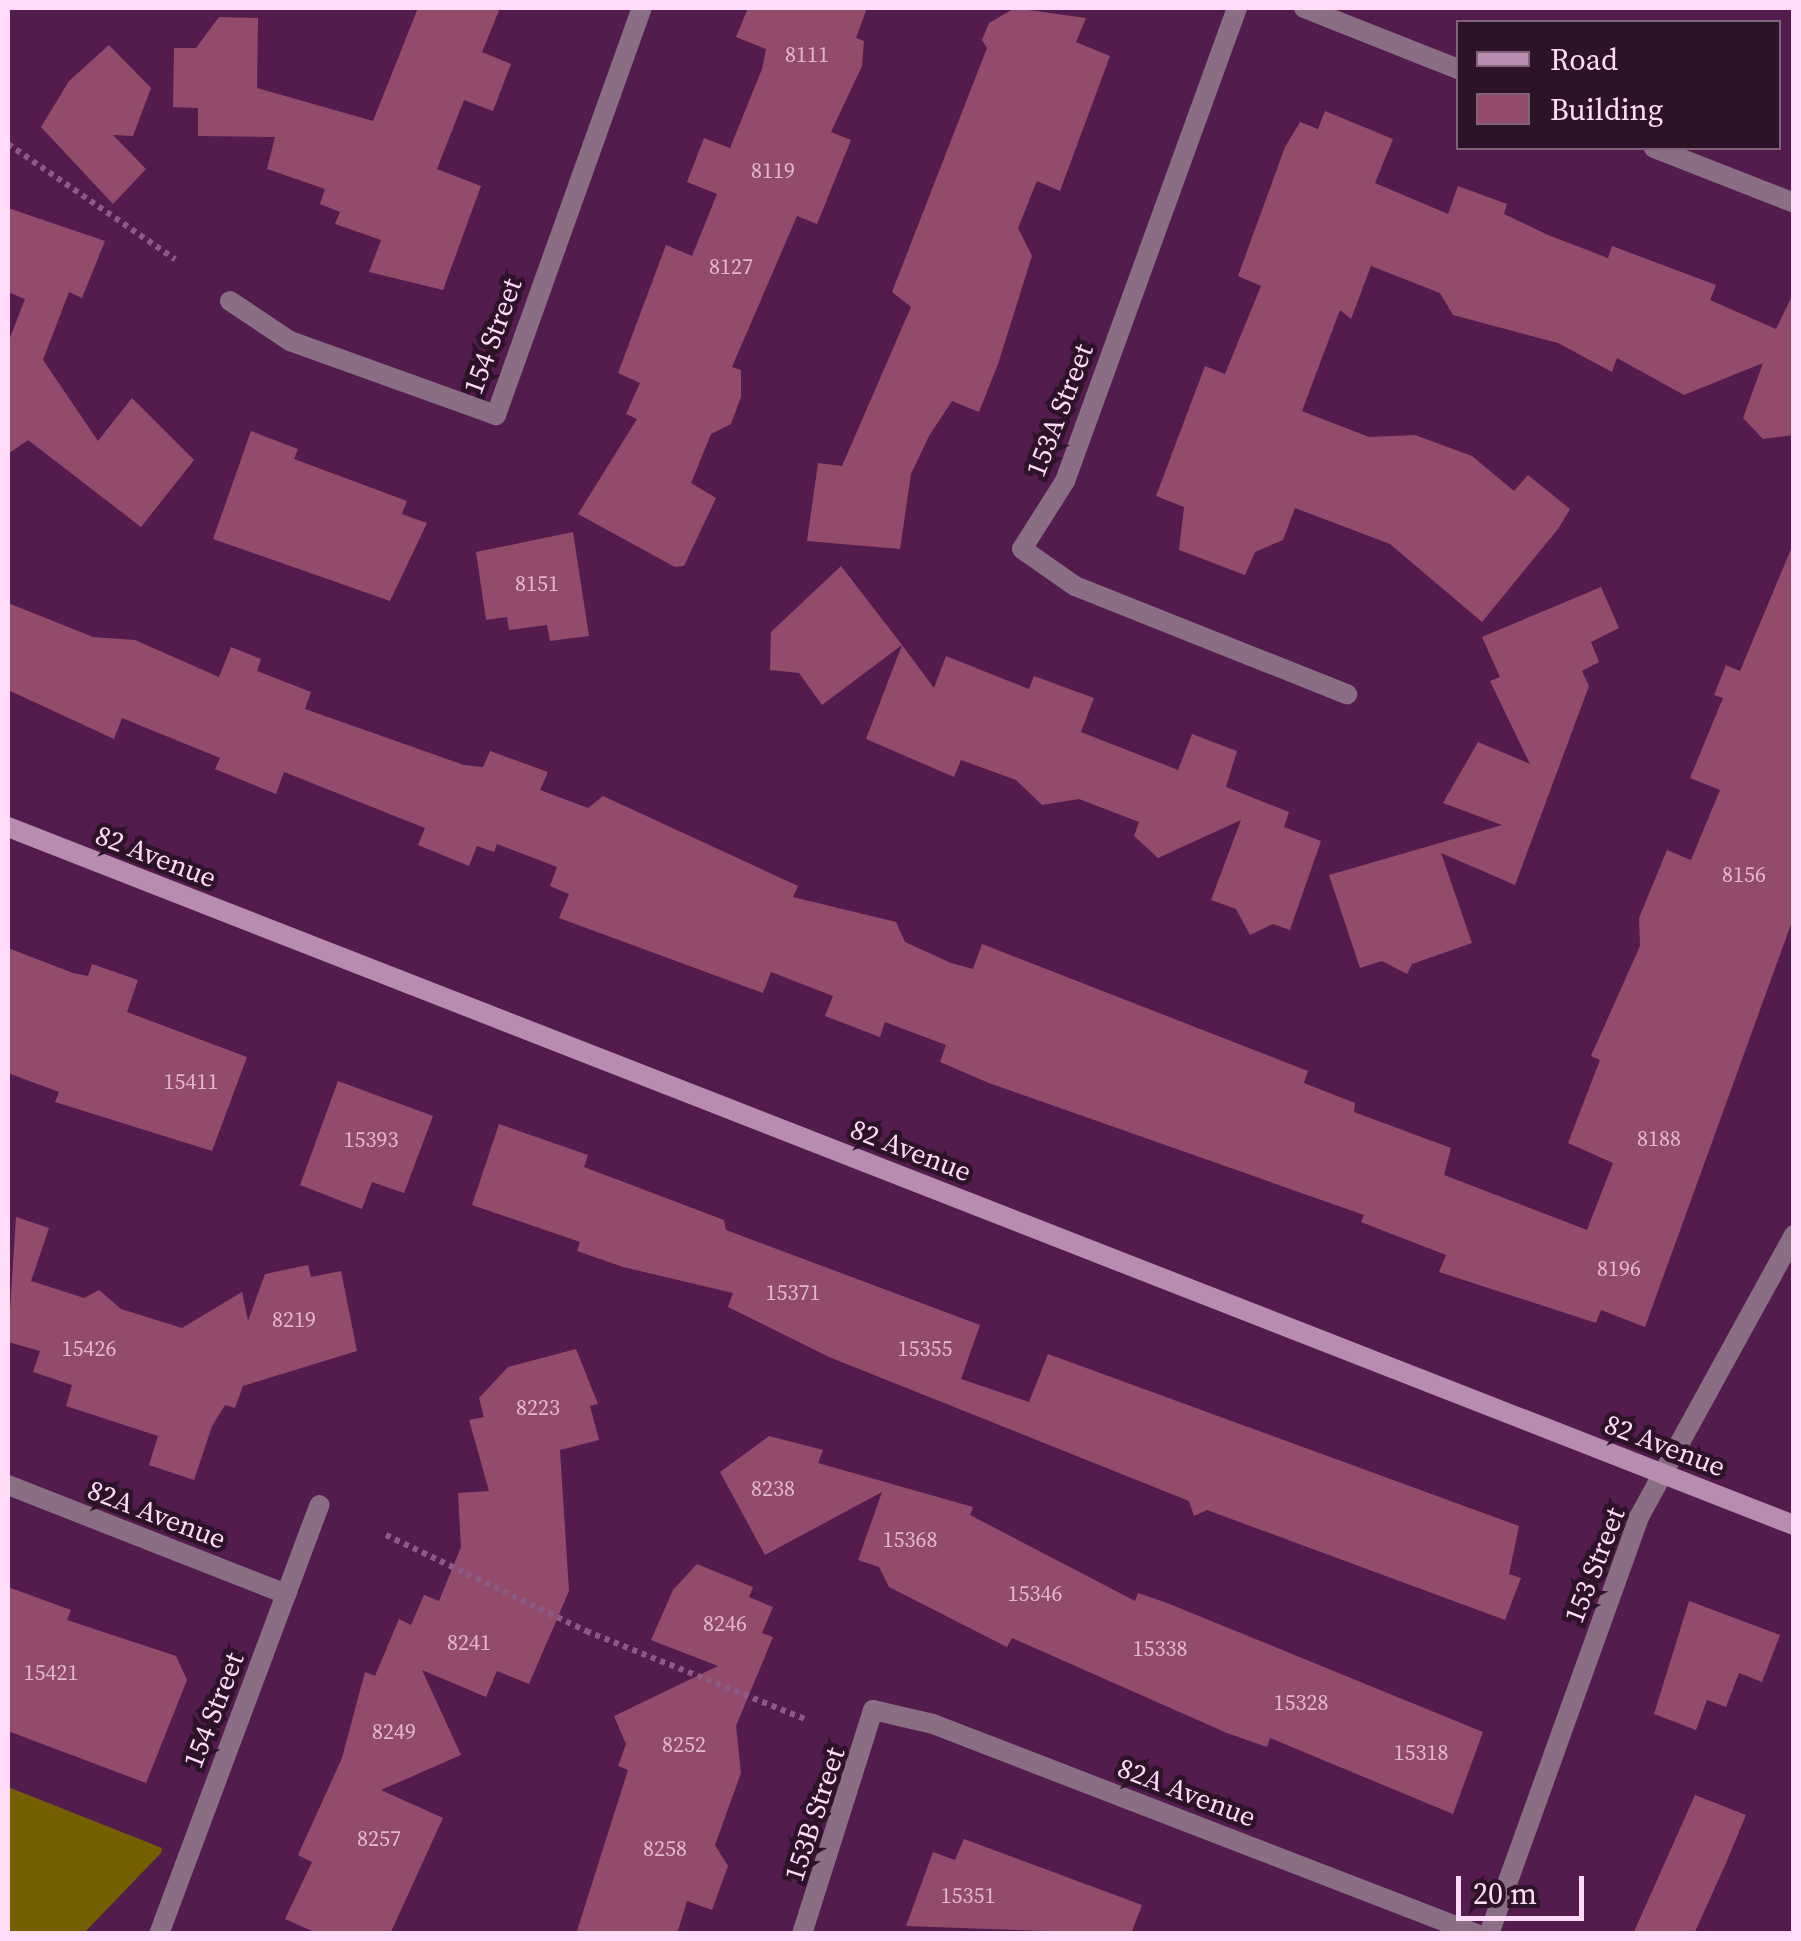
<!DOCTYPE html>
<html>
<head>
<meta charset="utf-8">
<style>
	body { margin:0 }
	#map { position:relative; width:1801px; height:1941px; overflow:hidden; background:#541c4c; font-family:"Source Serif 4",serif }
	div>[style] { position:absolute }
	.forest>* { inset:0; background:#756000 }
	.building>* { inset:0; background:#934b6b }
	.path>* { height:6px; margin-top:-3px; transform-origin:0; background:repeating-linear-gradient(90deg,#8c5b85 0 5px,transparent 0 10px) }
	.street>* { height:20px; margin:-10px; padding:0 10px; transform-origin:10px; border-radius:10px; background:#896e84 }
	.secondary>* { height:20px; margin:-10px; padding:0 10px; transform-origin:10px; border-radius:10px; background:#b88caf }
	span { translate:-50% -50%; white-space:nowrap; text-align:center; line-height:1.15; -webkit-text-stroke:9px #2c1328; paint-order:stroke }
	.number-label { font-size:22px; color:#e3b7d4 }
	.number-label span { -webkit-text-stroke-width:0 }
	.street-label { font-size:28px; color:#fedbf7 }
	.frame { position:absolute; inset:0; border:10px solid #fedbf7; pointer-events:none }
	.legend { position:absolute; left:1456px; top:20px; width:325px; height:130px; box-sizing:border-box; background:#2c1328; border:2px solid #80637b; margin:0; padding:12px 18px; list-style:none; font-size:30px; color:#fedbf7 }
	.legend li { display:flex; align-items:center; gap:20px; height:50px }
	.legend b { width:50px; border:2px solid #80637b }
	.scale { position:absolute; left:1456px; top:1876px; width:128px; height:45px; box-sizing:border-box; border:5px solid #fedbf7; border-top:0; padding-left:12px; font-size:30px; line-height:35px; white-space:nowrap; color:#fedbf7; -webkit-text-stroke:8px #2c1328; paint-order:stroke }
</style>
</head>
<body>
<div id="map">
	<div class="forest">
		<i style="clip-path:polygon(8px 1787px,162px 1848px,161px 1853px,84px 1933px,8px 1933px)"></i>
	</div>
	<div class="building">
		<i style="clip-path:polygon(418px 8px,500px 8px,482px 52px,511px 64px,493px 111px,464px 100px,437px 169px,481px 186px,443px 290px,369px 272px,381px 240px,335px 224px,340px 212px,320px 204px,325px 189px,267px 169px,275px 137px,198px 136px,198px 108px,173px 107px,174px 48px,196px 48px,219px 17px,258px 18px,257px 88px,373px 121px)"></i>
		<i style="clip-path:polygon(748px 8px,867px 8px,856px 38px,864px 41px,862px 66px,831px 132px,851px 140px,817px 224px,797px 216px,732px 367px,741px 370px,741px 397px,731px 424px,711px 434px,691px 483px,716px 498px,684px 566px,675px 567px,578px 514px,637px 419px,626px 414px,640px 383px,618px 373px,666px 245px,692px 256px,717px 194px,687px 182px,704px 138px,730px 148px,762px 69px,766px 49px,736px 37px)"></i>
		<i style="clip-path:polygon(1015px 8px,1086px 18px,1076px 42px,1110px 56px,1060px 191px,1037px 181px,1018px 228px,1032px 256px,998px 364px,979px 412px,952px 401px,929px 436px,911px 474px,900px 549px,807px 541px,818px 463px,842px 466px,911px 307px,892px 292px,987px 48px,982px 40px,989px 23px)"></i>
		<i style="clip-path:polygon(109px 45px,151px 88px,133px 136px,113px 135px,146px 169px,113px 204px,41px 127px,69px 81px)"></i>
		<i style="clip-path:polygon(1325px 111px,1393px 139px,1375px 183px,1448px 214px,1458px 186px,1507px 204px,1504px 214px,1548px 235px,1608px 258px,1612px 246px,1716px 285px,1710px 300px,1776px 329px,1794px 292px,1794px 435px,1763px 439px,1743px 418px,1763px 363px,1684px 395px,1617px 358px,1612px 372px,1558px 343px,1453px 315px,1440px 293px,1371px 266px,1351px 319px,1340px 310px,1302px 411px,1369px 437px,1415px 435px,1472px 456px,1514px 491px,1528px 475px,1570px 509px,1558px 529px,1482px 622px,1390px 544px,1295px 508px,1283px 540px,1255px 552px,1245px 575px,1179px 550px,1184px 507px,1156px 496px,1205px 366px,1225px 374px,1261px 286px,1238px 276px,1285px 147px,1300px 122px,1318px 129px)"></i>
		<i style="clip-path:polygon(8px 208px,105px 241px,82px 298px,69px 292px,43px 360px,98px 441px,132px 398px,194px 460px,141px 527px,28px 440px,8px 454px,8px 343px,25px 299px,8px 292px)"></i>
		<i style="clip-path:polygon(251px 431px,298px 449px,294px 459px,407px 501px,402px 514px,427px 523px,390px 601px,213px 539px)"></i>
		<i style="clip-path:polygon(573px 532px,589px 636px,550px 641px,547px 625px,509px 630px,507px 617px,486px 620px,476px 552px)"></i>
		<i style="clip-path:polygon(1794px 542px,1794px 916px,1645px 1327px,1601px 1310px,1596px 1323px,1439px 1272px,1446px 1255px,1361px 1222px,1364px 1215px,989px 1083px,940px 1062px,946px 1045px,885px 1022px,880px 1037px,825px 1016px,833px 996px,771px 972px,763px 993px,559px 918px,569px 894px,550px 886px,557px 867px,497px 844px,494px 852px,477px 846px,469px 866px,418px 845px,425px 828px,284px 772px,276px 794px,215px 769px,220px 758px,122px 718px,114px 739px,8px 690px,8px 603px,93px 637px,135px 640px,219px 677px,231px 647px,261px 659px,257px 671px,311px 692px,305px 709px,464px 765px,483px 767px,490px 751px,548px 772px,540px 790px,588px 808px,603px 796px,798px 886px,793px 897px,896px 922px,905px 942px,951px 963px,973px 969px,982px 944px,1308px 1071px,1304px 1083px,1355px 1103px,1354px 1112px,1451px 1148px,1444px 1175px,1587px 1230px,1613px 1163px,1568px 1143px,1600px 1060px,1591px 1056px,1640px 946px,1639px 918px,1667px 850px,1691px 860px,1720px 790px,1690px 778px,1723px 698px,1714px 695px,1726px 665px,1740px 671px)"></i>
		<i style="clip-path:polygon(841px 566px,902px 645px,822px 705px,799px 673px,770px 670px,771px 632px)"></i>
		<i style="clip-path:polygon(1601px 587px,1619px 628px,1591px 642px,1599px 662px,1582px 671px,1589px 686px,1515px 885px,1441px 853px,1472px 943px,1412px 964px,1407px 974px,1382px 961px,1360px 968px,1329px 875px,1502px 825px,1443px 803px,1478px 742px,1530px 764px,1490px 681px,1500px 677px,1482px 637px)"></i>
		<i style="clip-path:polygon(902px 645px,934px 688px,946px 656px,1029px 689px,1034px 676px,1094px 698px,1081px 732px,1178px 770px,1192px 734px,1237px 751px,1226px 787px,1289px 812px,1284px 827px,1321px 841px,1290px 930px,1273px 924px,1250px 935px,1236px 909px,1211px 900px,1241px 820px,1158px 858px,1134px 836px,1139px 822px,1079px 799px,1042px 805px,1016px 780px,961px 760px,954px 777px,866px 739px)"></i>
		<i style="clip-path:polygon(8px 948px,73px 973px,88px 976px,92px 964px,138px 980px,127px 1012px,247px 1057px,212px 1151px,55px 1102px,59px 1092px,8px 1073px)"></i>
		<i style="clip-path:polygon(338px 1081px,433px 1116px,404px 1193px,372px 1182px,362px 1209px,300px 1185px)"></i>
		<i style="clip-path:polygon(499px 1124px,588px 1155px,584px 1167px,724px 1220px,726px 1230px,980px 1325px,961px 1379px,1029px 1402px,1048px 1354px,1519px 1526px,1509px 1574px,1521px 1578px,1505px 1620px,1207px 1510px,1194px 1516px,1189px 1501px,829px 1357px,728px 1307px,733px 1293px,623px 1267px,577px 1251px,580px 1242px,472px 1205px)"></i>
		<i style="clip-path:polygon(16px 1217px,49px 1228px,31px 1281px,84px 1298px,99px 1290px,121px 1309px,182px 1328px,242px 1292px,248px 1321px,265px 1274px,308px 1265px,311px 1277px,341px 1271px,357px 1351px,243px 1386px,235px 1408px,225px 1405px,212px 1426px,194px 1480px,149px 1465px,158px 1436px,66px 1406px,72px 1385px,33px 1372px,40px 1351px,8px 1342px)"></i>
		<i style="clip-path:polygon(576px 1349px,598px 1404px,590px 1406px,599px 1440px,560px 1450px,569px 1591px,529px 1684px,497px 1671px,486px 1697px,422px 1670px,461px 1755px,381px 1790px,443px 1818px,390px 1934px,319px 1934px,285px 1919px,312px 1862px,298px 1855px,342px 1758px,365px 1672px,375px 1676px,399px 1619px,411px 1625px,424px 1595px,439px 1601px,461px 1547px,458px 1493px,489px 1491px,469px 1420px,484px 1417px,479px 1398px,508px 1367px)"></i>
		<i style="clip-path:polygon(769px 1436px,823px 1450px,818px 1463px,973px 1507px,970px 1515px,1135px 1601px,1138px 1593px,1167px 1603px,1483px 1732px,1453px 1814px,1270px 1738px,1267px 1747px,1227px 1733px,1012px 1638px,1007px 1647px,889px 1587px,879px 1567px,858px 1560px,882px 1492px,765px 1555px,720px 1472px)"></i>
		<i style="clip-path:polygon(697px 1564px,753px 1587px,749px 1597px,773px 1607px,762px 1633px,773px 1637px,736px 1726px,741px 1773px,715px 1845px,728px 1866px,712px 1910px,687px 1901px,677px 1934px,576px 1934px,628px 1770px,618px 1766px,626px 1744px,614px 1716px,718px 1666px,651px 1640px,673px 1590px)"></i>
		<i style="clip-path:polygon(8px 1587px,71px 1610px,67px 1620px,176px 1656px,187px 1680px,146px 1783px,8px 1731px)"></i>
		<i style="clip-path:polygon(1689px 1601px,1780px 1635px,1762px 1682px,1739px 1673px,1726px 1707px,1707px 1700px,1696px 1730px,1654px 1714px)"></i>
		<i style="clip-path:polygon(1695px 1795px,1746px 1815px,1726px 1863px,1694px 1934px,1633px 1934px)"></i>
		<i style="clip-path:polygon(964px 1839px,1142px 1905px,1131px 1934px,906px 1926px,933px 1852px,955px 1860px)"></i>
	</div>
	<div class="path">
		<i style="left:8px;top:144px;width:203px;rotate:34.6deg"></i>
		<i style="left:386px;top:1535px;width:222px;rotate:25.6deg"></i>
		<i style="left:586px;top:1631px;width:236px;rotate:21.9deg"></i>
	</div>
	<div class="street">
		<i style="left:1237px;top:8px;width:503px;rotate:109.98deg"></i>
		<i style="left:1065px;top:481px;width:80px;rotate:122.3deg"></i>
		<i style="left:1022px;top:549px;width:65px;rotate:34.9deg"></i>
		<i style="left:1075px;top:586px;width:293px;rotate:21.7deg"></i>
		<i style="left:1304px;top:8px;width:166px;rotate:21.6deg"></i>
		<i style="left:1654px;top:148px;width:150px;rotate:21.4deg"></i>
		<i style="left:230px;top:301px;width:72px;rotate:33.7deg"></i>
		<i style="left:290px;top:341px;width:219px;rotate:19.8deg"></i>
		<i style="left:496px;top:415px;width:432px;rotate:-70.3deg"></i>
		<i style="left:8px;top:1485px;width:299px;rotate:21.4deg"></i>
		<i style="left:159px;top:1934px;width:458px;rotate:-69.5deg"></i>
		<i style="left:802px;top:1934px;width:235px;rotate:-72.4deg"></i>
		<i style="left:873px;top:1710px;width:62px;rotate:13.1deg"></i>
		<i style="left:933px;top:1724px;width:583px;rotate:21.11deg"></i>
		<i style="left:1489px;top:1934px;width:443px;rotate:-70.2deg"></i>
		<i style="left:1639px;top:1517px;width:322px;rotate:-61.2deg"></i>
	</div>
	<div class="secondary">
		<i style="left:8px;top:827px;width:1918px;rotate:21.35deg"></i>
	</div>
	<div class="number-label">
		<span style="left:807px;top:55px">8111</span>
		<span style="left:773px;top:171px">8119</span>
		<span style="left:731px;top:267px">8127</span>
		<span style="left:537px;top:584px">8151</span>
		<span style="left:1744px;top:875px">8156</span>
		<span style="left:191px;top:1082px">15411</span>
		<span style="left:1659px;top:1139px">8188</span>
		<span style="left:371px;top:1140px">15393</span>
		<span style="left:1619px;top:1269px">8196</span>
		<span style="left:793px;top:1293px">15371</span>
		<span style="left:294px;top:1320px">8219</span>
		<span style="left:89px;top:1349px">15426</span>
		<span style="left:925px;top:1349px">15355</span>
		<span style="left:538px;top:1408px">8223</span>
		<span style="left:773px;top:1489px">8238</span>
		<span style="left:910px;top:1540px">15368</span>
		<span style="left:1035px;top:1594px">15346</span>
		<span style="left:725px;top:1624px">8246</span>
		<span style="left:469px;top:1643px">8241</span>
		<span style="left:1160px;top:1649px">15338</span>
		<span style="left:51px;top:1673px">15421</span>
		<span style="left:1301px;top:1703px">15328</span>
		<span style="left:394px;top:1732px">8249</span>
		<span style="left:684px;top:1745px">8252</span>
		<span style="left:1421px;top:1753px">15318</span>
		<span style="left:379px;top:1839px">8257</span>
		<span style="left:665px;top:1849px">8258</span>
		<span style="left:968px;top:1896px">15351</span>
	</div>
	<div class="street-label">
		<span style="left:492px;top:336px;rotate:-70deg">154 Street</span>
		<span style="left:1059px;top:410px;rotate:-69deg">153A Street</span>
		<span style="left:156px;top:856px;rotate:21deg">82 Avenue</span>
		<span style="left:911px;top:1150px;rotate:21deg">82 Avenue</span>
		<span style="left:1665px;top:1445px;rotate:21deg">82 Avenue</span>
		<span style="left:157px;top:1514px;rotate:21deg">82A Avenue</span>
		<span style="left:1594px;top:1565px;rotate:-69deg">153 Street</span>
		<span style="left:213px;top:1710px;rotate:-69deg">154 Street</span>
		<span style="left:1187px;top:1792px;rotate:21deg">82A Avenue</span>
		<span style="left:814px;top:1814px;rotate:-72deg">153B Street</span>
	</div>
	<div class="frame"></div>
	<ul class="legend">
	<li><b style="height:12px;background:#b88caf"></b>Road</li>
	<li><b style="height:28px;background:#934b6b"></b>Building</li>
	</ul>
	<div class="scale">20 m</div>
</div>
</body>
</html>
